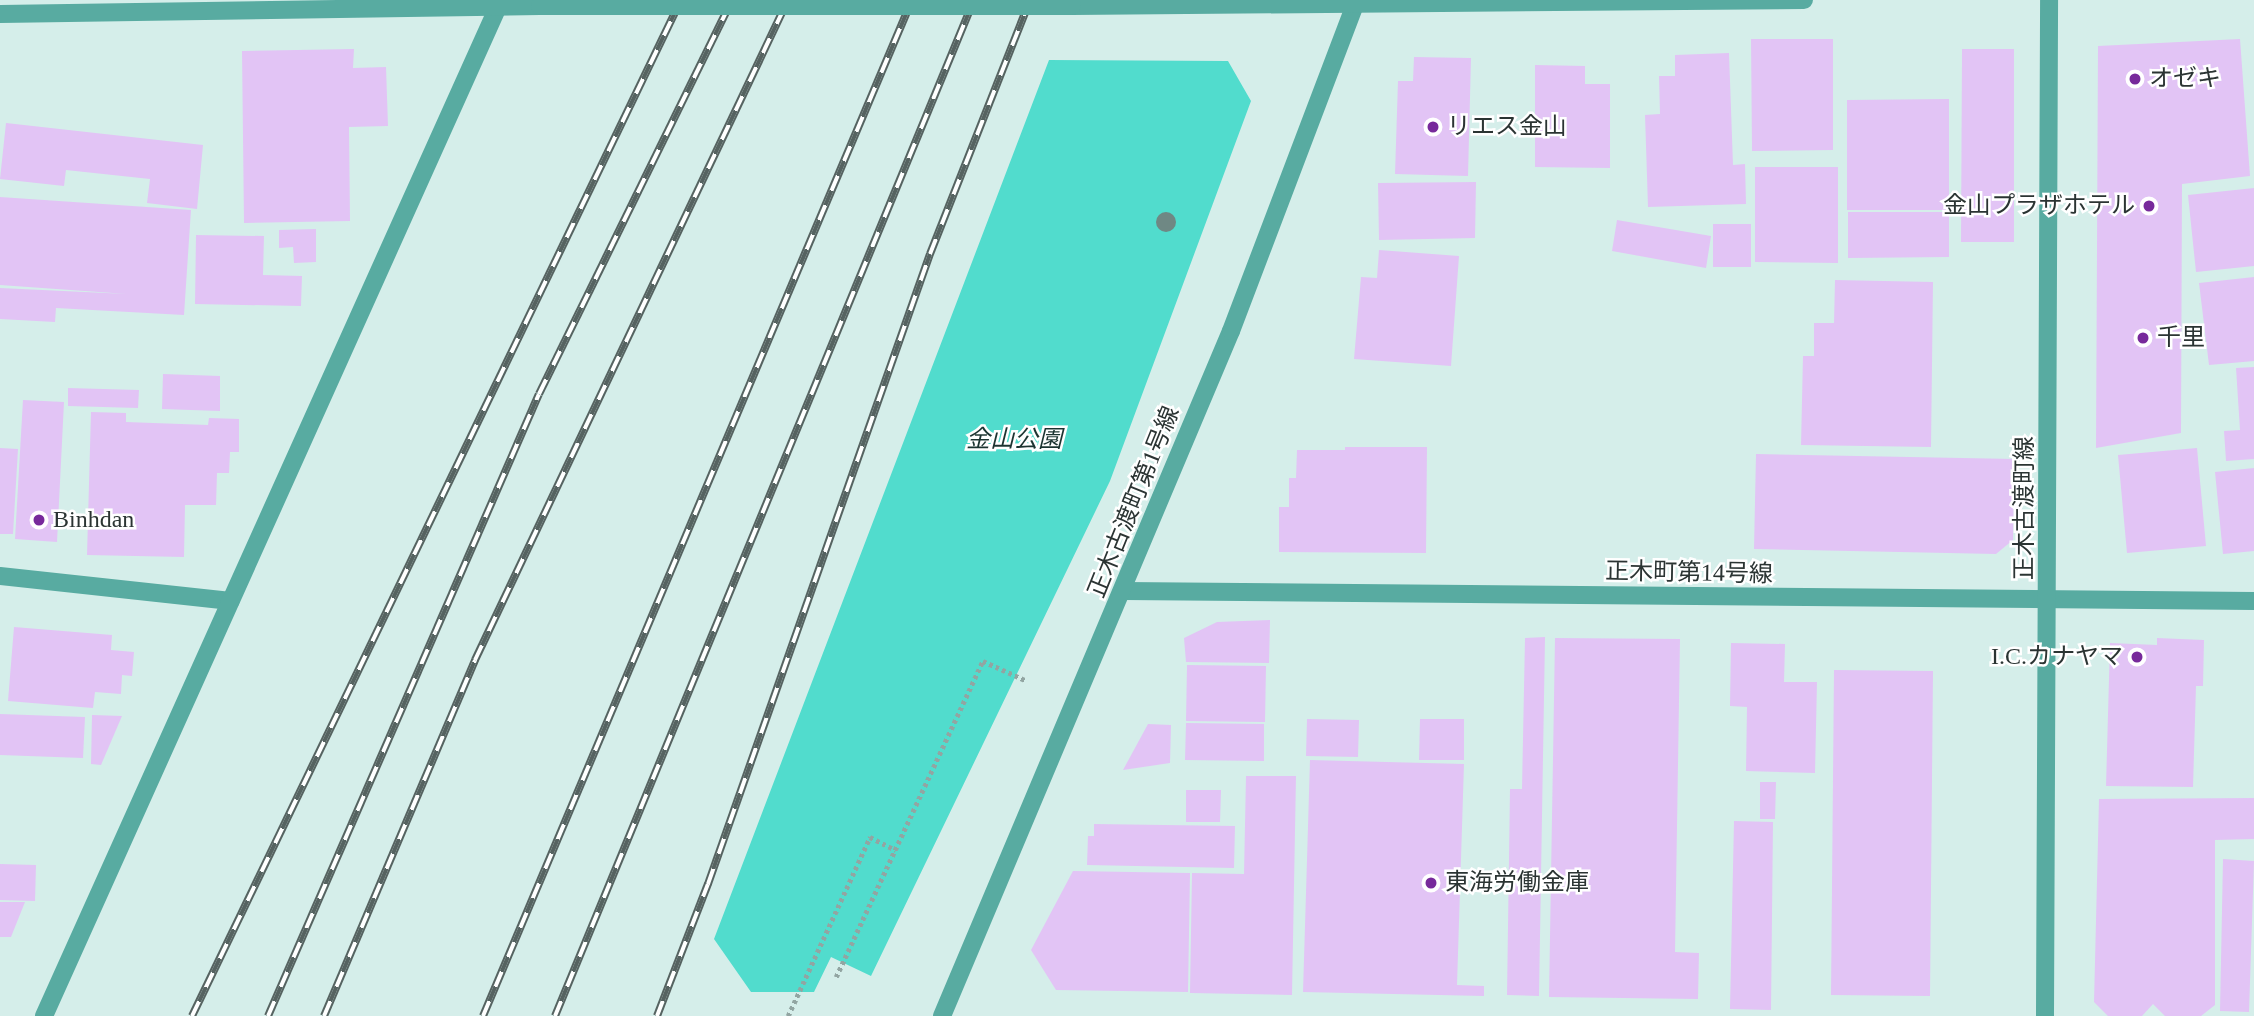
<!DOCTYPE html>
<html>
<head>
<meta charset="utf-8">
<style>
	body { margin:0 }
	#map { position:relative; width:2254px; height:1016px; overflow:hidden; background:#d5eeea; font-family:"Times New Roman","Noto Sans JP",serif }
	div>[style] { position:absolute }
	.green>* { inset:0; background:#51dccd }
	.building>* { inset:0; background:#e2c4f5 }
	.path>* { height:4.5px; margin-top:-2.25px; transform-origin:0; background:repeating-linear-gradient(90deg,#92a5a2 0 3.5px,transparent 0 7px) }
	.minor>* { height:18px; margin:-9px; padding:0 9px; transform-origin:9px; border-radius:9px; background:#58aba1 }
	.tertiary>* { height:18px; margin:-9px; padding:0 9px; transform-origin:9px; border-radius:9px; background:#58aba1 }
	.rail>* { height:8px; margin-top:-4px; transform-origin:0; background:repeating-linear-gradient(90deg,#fff 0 16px,#566361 0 32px); box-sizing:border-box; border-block:2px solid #566361 }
	.tertiary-bridge>* { height:18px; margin:-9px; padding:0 9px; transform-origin:9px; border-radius:9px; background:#58aba1 }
	.trees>* { width:20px; height:20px; margin:-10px; border-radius:50%; background:#6f8884 }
	.dots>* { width:19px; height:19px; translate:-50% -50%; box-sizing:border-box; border:4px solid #fff; border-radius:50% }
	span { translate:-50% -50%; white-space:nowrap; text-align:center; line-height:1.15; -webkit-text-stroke:5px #fff; paint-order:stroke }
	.poi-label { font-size:24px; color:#2b3433 }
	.left { translate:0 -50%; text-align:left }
	.right { translate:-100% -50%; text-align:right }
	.park-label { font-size:24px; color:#1c3431; font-style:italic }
	.street-label { font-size:24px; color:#2b3433 }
</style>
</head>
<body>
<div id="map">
	<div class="green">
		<i style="clip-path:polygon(1049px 60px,1228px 61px,1251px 101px,1110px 481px,871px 976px,831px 957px,814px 992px,751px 992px,714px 939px)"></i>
	</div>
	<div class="building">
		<i style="clip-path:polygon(1751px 39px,1833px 39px,1833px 150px,1752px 151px)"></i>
		<i style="clip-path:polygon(2240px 39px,2250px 176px,2182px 184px,2181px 433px,2096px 448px,2098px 46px)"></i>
		<i style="clip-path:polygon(354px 49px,353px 68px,386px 67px,388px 126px,349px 127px,350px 221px,244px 223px,242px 51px)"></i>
		<i style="clip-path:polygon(1962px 49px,2014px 49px,2014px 242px,1961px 242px)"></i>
		<i style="clip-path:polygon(1729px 53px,1733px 165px,1745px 164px,1746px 204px,1648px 207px,1645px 115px,1660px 114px,1659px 76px,1675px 76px,1675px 55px)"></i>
		<i style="clip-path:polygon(1414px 57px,1471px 58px,1468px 176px,1395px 174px,1398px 81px,1413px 81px)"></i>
		<i style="clip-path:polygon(1535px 65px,1585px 66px,1585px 84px,1610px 84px,1610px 168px,1535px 167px)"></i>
		<i style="clip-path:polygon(1949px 99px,1949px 210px,1847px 210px,1847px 100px)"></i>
		<i style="clip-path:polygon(6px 123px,203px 145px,197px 209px,147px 203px,150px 179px,66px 170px,64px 186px,0 179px)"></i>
		<i style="clip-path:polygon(1755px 167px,1838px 167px,1838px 263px,1755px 262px)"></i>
		<i style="clip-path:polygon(1476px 182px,1475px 238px,1379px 240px,1378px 183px)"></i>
		<i style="clip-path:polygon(2254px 188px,2254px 266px,2196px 272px,2188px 195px)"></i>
		<i style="clip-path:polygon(0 197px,191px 210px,184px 315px,56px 308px,55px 322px,0 319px,0 288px,127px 294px,0 285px)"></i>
		<i style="clip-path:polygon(1848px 212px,1949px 212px,1949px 257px,1848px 258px)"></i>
		<i style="clip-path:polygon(1617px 220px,1711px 236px,1706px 268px,1612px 251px)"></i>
		<i style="clip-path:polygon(1713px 224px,1751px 224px,1751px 267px,1713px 267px)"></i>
		<i style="clip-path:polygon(316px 229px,316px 262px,294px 263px,293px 247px,279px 248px,279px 230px)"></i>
		<i style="clip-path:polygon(196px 235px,264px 236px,263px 275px,302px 276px,301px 306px,195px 304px)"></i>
		<i style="clip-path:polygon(1379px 250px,1459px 256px,1451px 366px,1354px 359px,1361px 277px,1377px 278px)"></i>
		<i style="clip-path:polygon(2254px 277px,2254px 361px,2209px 365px,2199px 283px)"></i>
		<i style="clip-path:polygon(1835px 280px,1933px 282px,1931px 447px,1801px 445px,1803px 356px,1814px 356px,1814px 323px,1834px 323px)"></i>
		<i style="clip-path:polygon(2254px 367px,2254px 459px,2226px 461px,2224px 431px,2240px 430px,2236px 368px)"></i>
		<i style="clip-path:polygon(163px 374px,220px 376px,220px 411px,162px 409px)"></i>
		<i style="clip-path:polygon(68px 388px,139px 390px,138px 408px,68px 406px)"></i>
		<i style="clip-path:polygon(23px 400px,64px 402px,57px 542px,15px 539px)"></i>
		<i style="clip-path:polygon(91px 412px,126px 413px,126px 422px,208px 425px,209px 418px,239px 419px,239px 452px,230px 452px,229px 473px,217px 473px,216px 505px,185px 505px,184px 557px,87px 555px)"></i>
		<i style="clip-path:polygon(1345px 447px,1427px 447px,1426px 553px,1279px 552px,1279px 507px,1289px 507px,1289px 478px,1296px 478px,1297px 450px,1345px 450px)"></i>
		<i style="clip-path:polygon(0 448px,18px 449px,13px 534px,0 534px)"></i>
		<i style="clip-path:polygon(2197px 448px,2206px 546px,2127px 553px,2118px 455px)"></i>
		<i style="clip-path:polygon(1756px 454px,2015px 459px,2013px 540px,1996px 554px,1754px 549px)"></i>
		<i style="clip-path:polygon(2254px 468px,2254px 551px,2223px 554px,2215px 472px)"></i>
		<i style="clip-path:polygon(1270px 620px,1269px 663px,1186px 662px,1184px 638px,1217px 622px)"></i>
		<i style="clip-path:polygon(14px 627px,112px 635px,111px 650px,134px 652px,132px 676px,122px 675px,121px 694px,95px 692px,93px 708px,8px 701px)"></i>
		<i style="clip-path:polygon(1545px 637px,1539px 996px,1507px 995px,1510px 789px,1522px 789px,1525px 638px)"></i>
		<i style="clip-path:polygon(1555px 638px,1680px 639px,1675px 952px,1699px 953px,1698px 999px,1549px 997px)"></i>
		<i style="clip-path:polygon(2157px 638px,2204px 640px,2203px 686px,2196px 686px,2193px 787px,2106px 786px,2110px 643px,2157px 645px)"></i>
		<i style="clip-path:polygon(1731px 643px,1785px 644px,1784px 682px,1817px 682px,1815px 773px,1746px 771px,1747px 707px,1730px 706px)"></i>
		<i style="clip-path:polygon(1187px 665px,1266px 666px,1265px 722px,1186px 721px)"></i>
		<i style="clip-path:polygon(1834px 670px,1933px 671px,1930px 996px,1831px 995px)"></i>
		<i style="clip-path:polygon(0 714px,85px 717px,83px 758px,0 755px)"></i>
		<i style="clip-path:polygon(92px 715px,122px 716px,101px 765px,91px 764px)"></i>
		<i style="clip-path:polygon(1307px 719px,1359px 720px,1358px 757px,1306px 756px)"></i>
		<i style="clip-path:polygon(1420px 719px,1464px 719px,1464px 760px,1419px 760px)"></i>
		<i style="clip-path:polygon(1186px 723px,1264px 724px,1264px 761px,1185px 760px)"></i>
		<i style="clip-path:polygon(1148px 724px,1171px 725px,1170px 763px,1123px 770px)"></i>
		<i style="clip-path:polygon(1310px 760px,1464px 764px,1457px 985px,1484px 986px,1484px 996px,1303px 992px)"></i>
		<i style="clip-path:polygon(1246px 776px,1296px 776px,1292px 995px,1190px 993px,1192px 873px,1244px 874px)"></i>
		<i style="clip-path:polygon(1760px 782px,1776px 782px,1775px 819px,1760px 819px)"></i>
		<i style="clip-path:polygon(1186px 790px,1221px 790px,1220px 822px,1186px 822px)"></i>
		<i style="clip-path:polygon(2254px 798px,2254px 839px,2215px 840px,2215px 1005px,2201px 1016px,2165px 1016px,2153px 1004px,2142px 1016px,2108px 1016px,2094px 1002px,2099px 799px)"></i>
		<i style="clip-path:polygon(1734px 821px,1773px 822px,1771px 1010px,1730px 1009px)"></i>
		<i style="clip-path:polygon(1094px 824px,1235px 826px,1234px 868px,1087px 865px,1088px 836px,1094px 836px)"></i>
		<i style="clip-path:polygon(2223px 859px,2254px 861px,2249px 1012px,2220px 1011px)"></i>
		<i style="clip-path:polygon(0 864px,36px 865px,35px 901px,0 900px)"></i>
		<i style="clip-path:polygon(1073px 871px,1190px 873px,1188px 992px,1056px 990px,1031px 950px)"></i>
		<i style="clip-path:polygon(0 902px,25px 902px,11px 937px,0 937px)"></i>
	</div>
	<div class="path">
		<i style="left:836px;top:977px;width:349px;rotate:-65.1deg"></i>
		<i style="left:983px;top:661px;width:46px;rotate:24.3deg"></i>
		<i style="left:788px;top:1016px;width:197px;rotate:-65.4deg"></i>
		<i style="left:870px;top:837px;width:29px;rotate:27deg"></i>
	</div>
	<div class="minor">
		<i style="left:0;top:576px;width:232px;rotate:6.2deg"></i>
		<i style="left:1124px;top:591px;width:1130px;rotate:0.51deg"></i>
		<i style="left:44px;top:1016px;width:1114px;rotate:-65.78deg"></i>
		<i style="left:942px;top:1016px;width:743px;rotate:-67.13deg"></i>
		<i style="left:1231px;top:331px;width:354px;rotate:-69.2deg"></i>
		<i style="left:2045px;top:1016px;width:1016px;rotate:-89.77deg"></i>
	</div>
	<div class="tertiary">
		<i style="left:1072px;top:6px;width:732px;rotate:-0.47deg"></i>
		<i style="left:0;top:14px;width:540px;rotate:-0.85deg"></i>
	</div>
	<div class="rail">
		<i style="left:192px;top:1016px;width:1128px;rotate:-64.3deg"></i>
		<i style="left:268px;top:1016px;width:678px;rotate:-66.46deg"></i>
		<i style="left:539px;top:394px;width:439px;rotate:-63.9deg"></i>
		<i style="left:324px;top:1016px;width:387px;rotate:-67deg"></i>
		<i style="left:475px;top:660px;width:730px;rotate:-64.63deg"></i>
		<i style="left:483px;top:1016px;width:1103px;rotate:-67.11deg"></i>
		<i style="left:555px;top:1016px;width:1099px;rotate:-67.59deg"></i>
		<i style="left:657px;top:1016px;width:142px;rotate:-68.9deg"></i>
		<i style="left:708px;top:884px;width:668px;rotate:-70.59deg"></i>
		<i style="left:930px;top:254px;width:273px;rotate:-68.5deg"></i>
	</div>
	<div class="tertiary-bridge">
		<i style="left:540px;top:6px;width:532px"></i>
	</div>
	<div class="trees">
		<i style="left:1166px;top:222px"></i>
	</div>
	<div class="dots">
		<i style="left:2135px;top:79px;background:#77299b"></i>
		<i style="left:1433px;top:127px;background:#77299b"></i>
		<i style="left:2149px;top:206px;background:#77299b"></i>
		<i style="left:2143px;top:338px;background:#77299b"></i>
		<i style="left:39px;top:520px;background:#77299b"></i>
		<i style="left:2137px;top:657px;background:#77299b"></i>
		<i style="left:1431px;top:883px;background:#77299b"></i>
	</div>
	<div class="poi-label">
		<span class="left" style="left:2149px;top:79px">オゼキ</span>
		<span class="left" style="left:1447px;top:127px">リエス金山</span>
		<span class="right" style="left:2135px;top:206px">金山プラザホテル</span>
		<span class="left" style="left:2157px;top:338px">千里</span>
		<span class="left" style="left:53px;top:520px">Binhdan</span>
		<span class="right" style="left:2123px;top:657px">I.C.カナヤマ</span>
		<span class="left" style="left:1445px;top:883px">東海労働金庫</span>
	</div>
	<div class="park-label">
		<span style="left:1014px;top:440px">金山公園</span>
	</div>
	<div class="street-label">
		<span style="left:1134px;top:502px;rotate:-68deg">正木古渡町第1号線</span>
		<span style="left:2025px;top:508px;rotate:-90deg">正木古渡町線</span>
		<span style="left:1689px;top:573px;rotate:1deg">正木町第14号線</span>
	</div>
</div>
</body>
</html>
